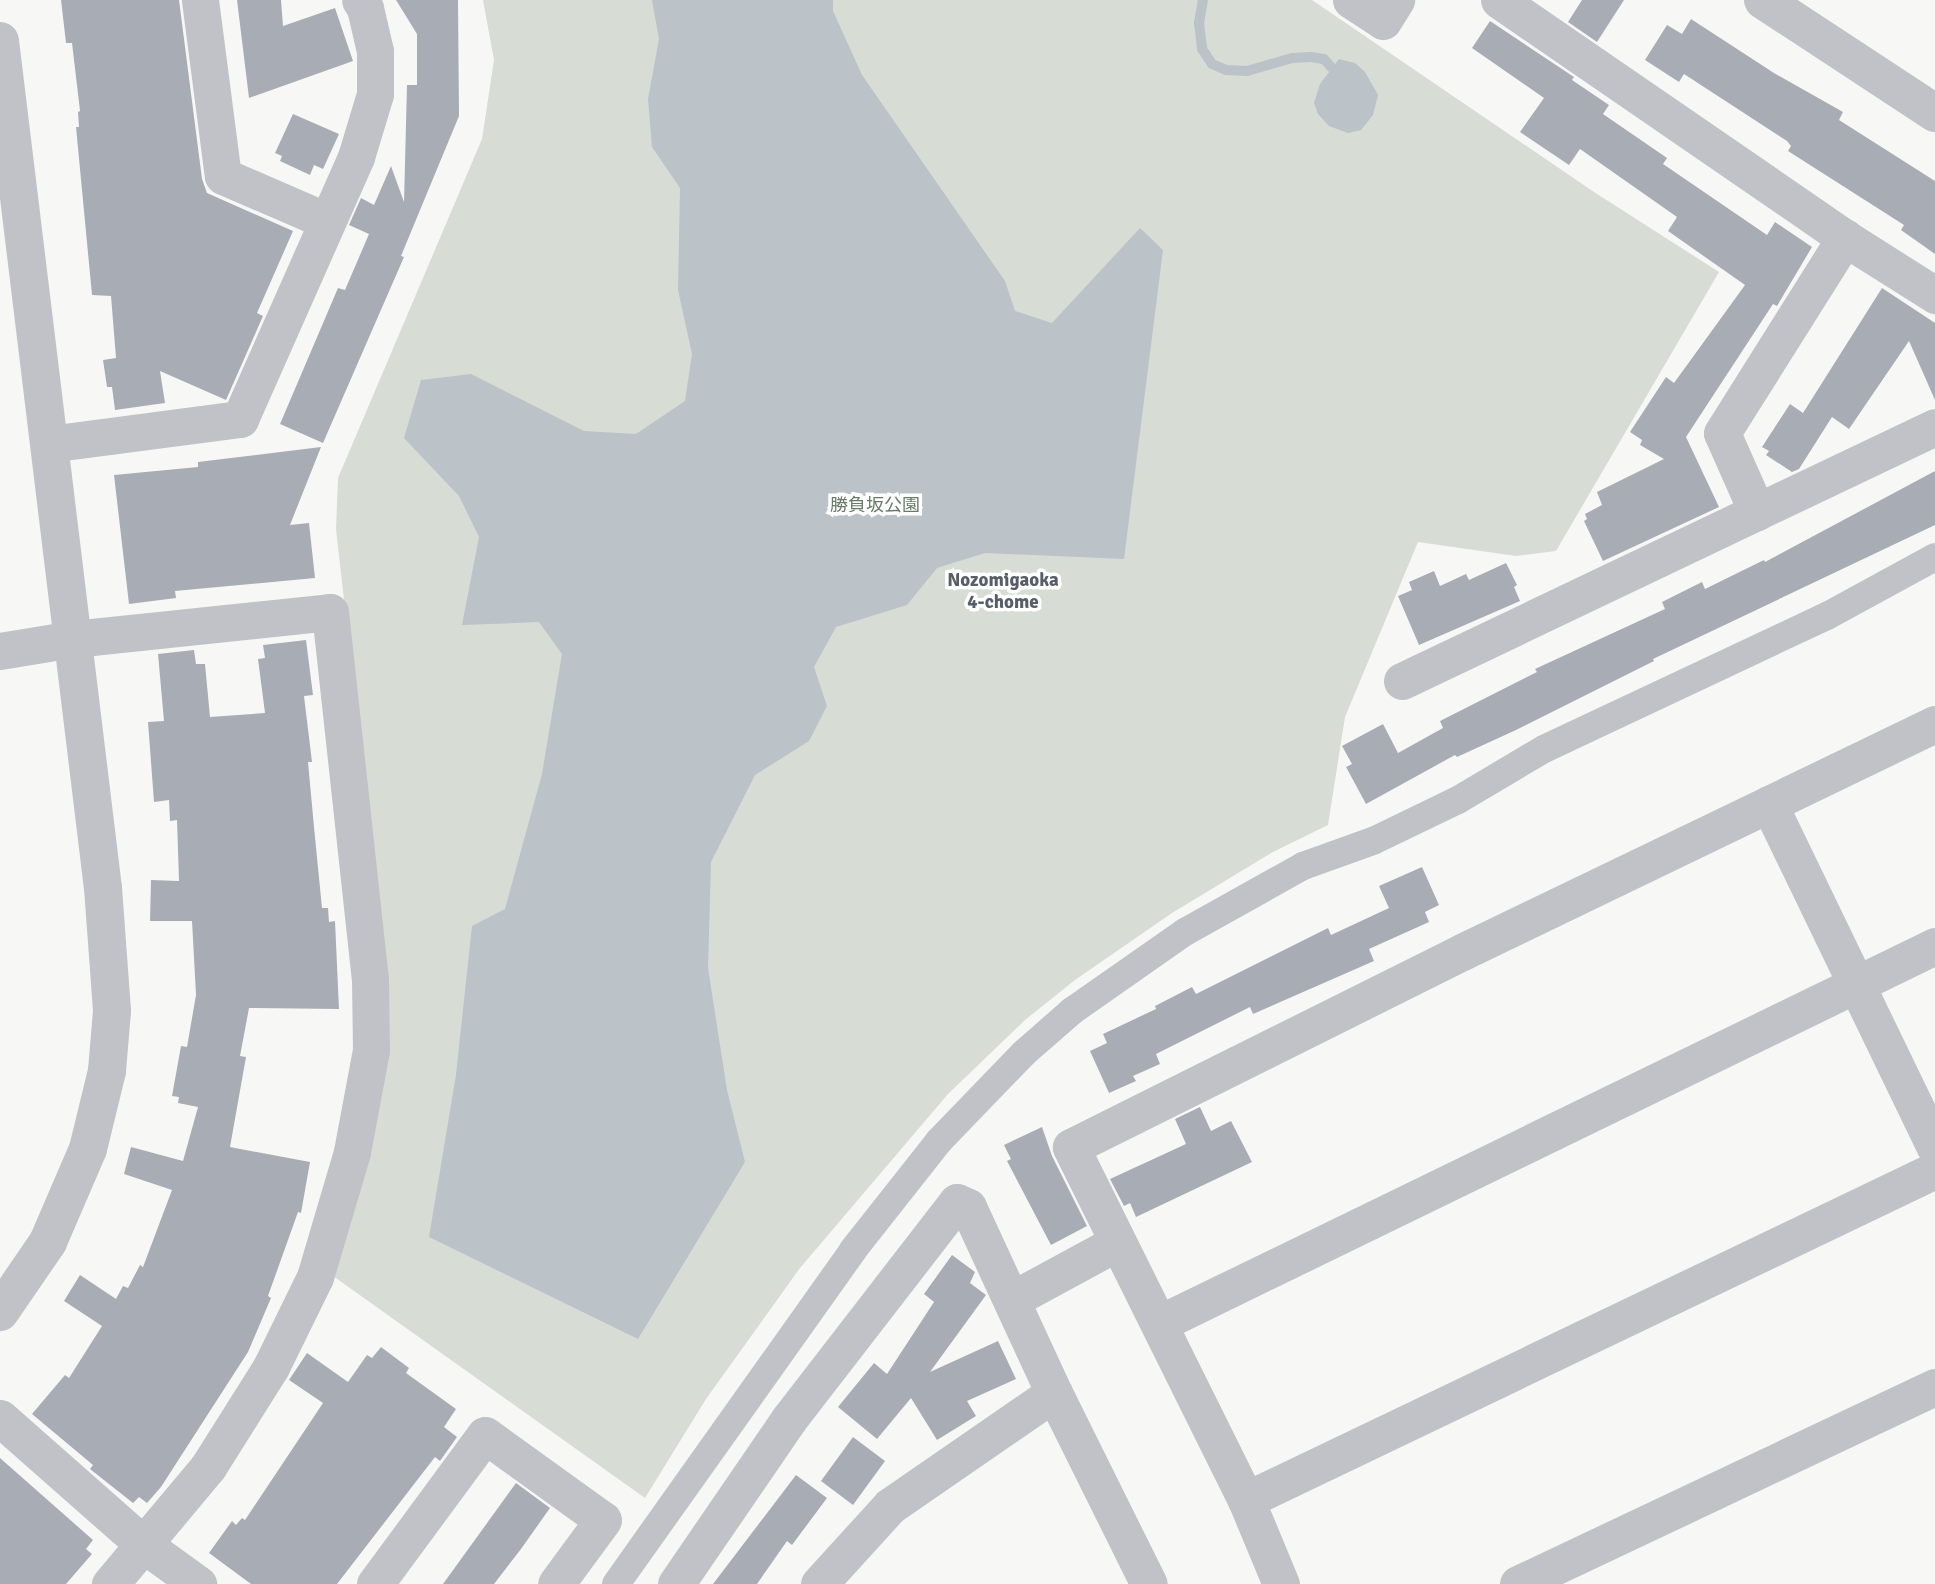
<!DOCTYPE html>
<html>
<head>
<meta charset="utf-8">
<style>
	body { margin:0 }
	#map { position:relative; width:1935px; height:1584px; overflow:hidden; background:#f7f8f5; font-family:Signika,"Noto Sans JP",sans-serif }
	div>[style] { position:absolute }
	.green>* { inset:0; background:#d7dcd5 }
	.water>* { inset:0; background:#bbc2c8 }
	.stream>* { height:10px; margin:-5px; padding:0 5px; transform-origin:5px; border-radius:5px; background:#bbc2c8 }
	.building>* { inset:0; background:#a8adb5 }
	.pedestrian>* { height:28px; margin:-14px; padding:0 14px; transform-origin:14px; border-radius:14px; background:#c0c2c7 }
	.minor>* { height:37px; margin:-18.5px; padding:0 18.5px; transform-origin:18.5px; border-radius:18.5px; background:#c0c2c7 }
	.tertiary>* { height:38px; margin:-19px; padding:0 19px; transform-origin:19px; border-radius:19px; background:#c0c2c7 }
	span { translate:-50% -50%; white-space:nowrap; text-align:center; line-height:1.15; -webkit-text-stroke:7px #fff; paint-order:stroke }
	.park-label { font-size:18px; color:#697b68 }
	.neighbourhood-label { font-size:19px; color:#575e69; font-weight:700 }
</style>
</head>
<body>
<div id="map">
	<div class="green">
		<i style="clip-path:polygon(483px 0,1312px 0,1594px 192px,1719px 272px,1556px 551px,1516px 556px,1418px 542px,1345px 717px,1328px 825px,1273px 852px,1172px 913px,1075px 980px,1025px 1020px,948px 1094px,800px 1268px,706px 1399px,645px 1498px,333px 1276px,364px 1174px,346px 618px,336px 529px,338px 478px,482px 139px,494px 60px)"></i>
	</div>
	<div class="water">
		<i style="clip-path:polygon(652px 0,833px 0,833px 11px,862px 75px,1005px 281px,1015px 311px,1052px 323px,1140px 228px,1163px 250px,1124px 559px,985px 553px,937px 568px,907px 605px,836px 627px,814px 667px,827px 706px,809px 741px,755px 775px,711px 862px,708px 968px,727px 1090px,745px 1162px,638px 1339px,429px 1237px,456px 1075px,472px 926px,505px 909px,542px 774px,562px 654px,539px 622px,462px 625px,479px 537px,459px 496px,404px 438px,421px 380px,471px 374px,584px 431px,636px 434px,685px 401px,692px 354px,678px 290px,680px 188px,652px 147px,648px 99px,659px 39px)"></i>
		<i style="clip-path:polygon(1339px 59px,1355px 63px,1365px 72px,1378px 95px,1373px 115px,1361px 130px,1348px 133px,1329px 126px,1318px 114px,1314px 103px,1320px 84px)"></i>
	</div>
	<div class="stream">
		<i style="left:1203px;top:0;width:23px;rotate:100deg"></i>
		<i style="left:1199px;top:23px;width:26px;rotate:83deg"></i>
		<i style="left:1202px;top:49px;width:18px;rotate:56deg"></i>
		<i style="left:1212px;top:64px;width:15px;rotate:23deg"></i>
		<i style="left:1226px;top:70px;width:21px;rotate:3deg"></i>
		<i style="left:1247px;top:71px;width:47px;rotate:-16.1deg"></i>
		<i style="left:1292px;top:58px;width:19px;rotate:-3deg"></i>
		<i style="left:1311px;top:57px;width:13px;rotate:9deg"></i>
		<i style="left:1324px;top:59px;width:11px;rotate:49deg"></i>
	</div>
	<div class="building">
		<i style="clip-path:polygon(61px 0,179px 0,202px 179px,207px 193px,293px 231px,257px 313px,263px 316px,226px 400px,160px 371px,165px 403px,115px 410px,112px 387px,107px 387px,103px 360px,116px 358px,111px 296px,92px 295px,76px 127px,79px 127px,78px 112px,80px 111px,72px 43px,66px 43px)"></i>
		<i style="clip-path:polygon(237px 0,281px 0,283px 26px,335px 8px,353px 61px,249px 98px)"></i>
		<i style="clip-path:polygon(396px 0,458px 0,459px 116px,401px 256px,404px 257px,323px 443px,280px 424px,338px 288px,345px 290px,369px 234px,349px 225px,361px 198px,374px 205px,391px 166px,404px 202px,407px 85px,417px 85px,417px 34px)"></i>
		<i style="clip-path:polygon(1582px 0,1624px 0,1597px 42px,1568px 22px)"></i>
		<i style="clip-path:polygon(1691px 19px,1774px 73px,1843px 112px,1839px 120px,1935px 181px,1935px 254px,1901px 230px,1904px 225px,1788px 151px,1791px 146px,1787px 141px,1684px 74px,1679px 82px,1645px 60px,1667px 25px,1682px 34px)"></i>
		<i style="clip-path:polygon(1490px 21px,1574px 77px,1572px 80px,1609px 105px,1603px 114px,1667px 158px,1663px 164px,1767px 235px,1775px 222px,1812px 247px,1777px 306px,1773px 304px,1686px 437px,1719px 507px,1603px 561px,1584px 521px,1587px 519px,1585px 514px,1602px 505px,1597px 492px,1664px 459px,1640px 445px,1642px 440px,1630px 432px,1666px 377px,1674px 383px,1745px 285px,1668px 231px,1677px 217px,1580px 149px,1569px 165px,1520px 132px,1544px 98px,1472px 48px)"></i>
		<i style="clip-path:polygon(293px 114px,339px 134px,323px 169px,314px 165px,310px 175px,280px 161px,282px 156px,275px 153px)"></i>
		<i style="clip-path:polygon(1882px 288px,1935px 323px,1935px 400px,1909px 341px,1849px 429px,1832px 417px,1799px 469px,1792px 472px,1766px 455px,1769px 451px,1762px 447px,1790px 404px,1803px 413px)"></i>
		<i style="clip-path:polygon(321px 447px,290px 525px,309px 523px,315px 578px,175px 591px,176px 598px,129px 604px,114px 475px,198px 467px,198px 462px)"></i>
		<i style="clip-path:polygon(1935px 471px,1935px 525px,1653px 659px,1654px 661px,1516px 730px,1457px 757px,1455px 755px,1366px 804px,1346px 767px,1352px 764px,1342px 746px,1383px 724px,1398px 753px,1443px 728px,1440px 721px,1537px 672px,1535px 669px,1665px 609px,1662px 602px,1702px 582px,1705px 589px,1764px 560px,1765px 562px)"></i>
		<i style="clip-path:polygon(1506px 563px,1517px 585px,1514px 587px,1520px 601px,1419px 645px,1398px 596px,1412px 590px,1409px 582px,1434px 571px,1440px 586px,1466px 574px,1469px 580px)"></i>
		<i style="clip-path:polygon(306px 640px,313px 695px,304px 696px,312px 762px,308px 762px,314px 827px,322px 908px,328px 908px,329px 922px,335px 921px,339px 1009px,249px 1008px,240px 1056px,246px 1057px,230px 1147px,310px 1162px,301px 1213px,298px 1212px,268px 1296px,271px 1298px,248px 1352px,161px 1487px,147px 1503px,139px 1497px,133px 1503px,90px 1469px,93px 1465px,32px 1414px,65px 1375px,69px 1378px,102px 1326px,64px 1301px,80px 1275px,116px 1299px,123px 1286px,128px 1288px,140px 1265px,143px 1267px,172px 1190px,124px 1174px,131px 1147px,183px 1161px,198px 1107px,178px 1103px,179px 1097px,172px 1096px,181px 1046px,187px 1047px,196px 995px,192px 921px,150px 921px,151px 880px,179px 881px,177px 820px,170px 821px,169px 800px,154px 802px,148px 722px,164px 721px,158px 654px,194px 650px,196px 664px,205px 664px,210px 717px,265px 713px,258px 659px,265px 658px,263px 645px)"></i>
		<i style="clip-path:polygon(1422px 867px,1439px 905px,1425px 912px,1429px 922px,1369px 949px,1374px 961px,1253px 1014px,1250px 1007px,1156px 1054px,1160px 1064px,1133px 1076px,1136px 1081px,1109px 1093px,1090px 1051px,1107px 1043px,1103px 1034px,1156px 1009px,1155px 1006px,1192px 987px,1196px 994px,1328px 928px,1331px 935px,1389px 908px,1379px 886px)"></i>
		<i style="clip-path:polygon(1200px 1107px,1211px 1131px,1231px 1121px,1252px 1162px,1136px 1217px,1130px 1203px,1124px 1206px,1110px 1179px,1186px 1144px,1175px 1119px)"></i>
		<i style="clip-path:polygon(1042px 1127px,1052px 1156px,1087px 1226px,1051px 1245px,1007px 1161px,1011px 1159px,1004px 1145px)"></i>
		<i style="clip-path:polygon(952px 1255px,975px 1272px,970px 1283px,986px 1295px,930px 1372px,998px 1341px,1016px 1379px,967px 1401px,976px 1416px,937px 1440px,911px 1398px,877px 1439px,838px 1407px,874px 1363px,887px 1374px,934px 1302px,924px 1294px)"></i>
		<i style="clip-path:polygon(381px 1347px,409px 1368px,406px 1373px,456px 1409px,444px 1427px,457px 1437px,440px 1461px,435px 1457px,337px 1584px,251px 1584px,209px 1553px,232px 1521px,236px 1525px,242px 1518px,245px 1520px,323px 1403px,289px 1380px,307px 1353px,348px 1382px,367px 1355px,372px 1358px)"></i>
		<i style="clip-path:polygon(853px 1437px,885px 1461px,853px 1505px,821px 1481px)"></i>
		<i style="clip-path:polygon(0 1458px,93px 1540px,86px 1549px,92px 1554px,66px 1584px,0 1584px)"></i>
		<i style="clip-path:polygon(796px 1475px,827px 1498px,792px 1545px,787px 1541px,757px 1584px,713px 1584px)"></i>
		<i style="clip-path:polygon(516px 1483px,550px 1508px,521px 1549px,494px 1584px,443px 1584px)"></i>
	</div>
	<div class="pedestrian">
		<i style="left:616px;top:1584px;width:410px;rotate:-54.6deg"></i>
		<i style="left:853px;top:1250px;width:139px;rotate:-51.7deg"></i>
		<i style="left:939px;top:1141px;width:122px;rotate:-46deg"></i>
		<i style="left:1024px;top:1053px;width:64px;rotate:-41.2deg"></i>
		<i style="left:1072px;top:1011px;width:138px;rotate:-35deg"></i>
		<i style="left:1185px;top:932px;width:135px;rotate:-29.2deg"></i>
		<i style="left:1303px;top:866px;width:74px;rotate:-19.7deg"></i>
		<i style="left:1373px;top:841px;width:94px;rotate:-25.8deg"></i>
		<i style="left:1458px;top:800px;width:100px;rotate:-30.7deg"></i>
		<i style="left:1544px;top:749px;width:313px;rotate:-25.2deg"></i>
		<i style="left:1827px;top:616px;width:123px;rotate:-28.6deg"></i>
	</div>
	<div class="minor">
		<i style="left:200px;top:0;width:177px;rotate:82.6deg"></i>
		<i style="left:223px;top:176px;width:113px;rotate:23.4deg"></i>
		<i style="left:1351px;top:0;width:38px;rotate:33deg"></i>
		<i style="left:1383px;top:21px;width:25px;rotate:-58deg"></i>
		<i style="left:1499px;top:0;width:420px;rotate:34.5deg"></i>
		<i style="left:1845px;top:238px;width:107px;rotate:32.3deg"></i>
		<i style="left:49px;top:444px;width:193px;rotate:-7.5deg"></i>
		<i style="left:240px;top:419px;width:287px;rotate:-66.1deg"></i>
		<i style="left:356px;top:157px;width:66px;rotate:-73.2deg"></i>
		<i style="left:375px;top:94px;width:43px;rotate:-90deg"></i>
		<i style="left:375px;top:51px;width:44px;rotate:-103.1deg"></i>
		<i style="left:365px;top:8px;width:9px;rotate:-122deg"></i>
		<i style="left:1757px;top:512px;width:86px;rotate:-113.9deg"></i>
		<i style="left:1722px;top:433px;width:231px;rotate:-57.8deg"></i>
		<i style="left:0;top:651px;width:74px;rotate:-9.3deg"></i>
		<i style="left:73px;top:639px;width:258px;rotate:-6deg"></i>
		<i style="left:330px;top:612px;width:369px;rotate:83.8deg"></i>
		<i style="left:370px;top:979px;width:71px;rotate:89.2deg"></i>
		<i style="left:371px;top:1050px;width:104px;rotate:100.6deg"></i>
		<i style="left:352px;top:1152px;width:130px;rotate:106.5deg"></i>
		<i style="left:315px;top:1277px;width:100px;rotate:116.1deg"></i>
		<i style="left:271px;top:1367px;width:118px;rotate:122.2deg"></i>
		<i style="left:208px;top:1467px;width:153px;rotate:129.9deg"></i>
		<i style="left:1402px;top:681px;width:590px;rotate:-25.48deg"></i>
		<i style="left:1769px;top:804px;width:381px;rotate:64.2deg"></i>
		<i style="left:1013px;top:1299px;width:119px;rotate:-28.5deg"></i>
		<i style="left:1160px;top:1323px;width:862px;rotate:-25.94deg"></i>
		<i style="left:0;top:1418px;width:192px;rotate:41.4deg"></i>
		<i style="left:144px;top:1545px;width:67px;rotate:35.8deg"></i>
		<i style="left:1246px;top:1500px;width:764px;rotate:-25.59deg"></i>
		<i style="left:375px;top:1584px;width:185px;rotate:-53.6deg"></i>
		<i style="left:485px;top:1435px;width:145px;rotate:35.8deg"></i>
		<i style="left:603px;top:1520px;width:79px;rotate:126.3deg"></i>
		<i style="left:676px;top:1584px;width:200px;rotate:-55.6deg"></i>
		<i style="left:789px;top:1419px;width:274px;rotate:-52.3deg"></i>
		<i style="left:957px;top:1202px;width:12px;rotate:24deg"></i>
		<i style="left:968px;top:1207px;width:205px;rotate:65.2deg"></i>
		<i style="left:1054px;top:1393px;width:213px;rotate:63.6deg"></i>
		<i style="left:819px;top:1584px;width:105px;rotate:-47.7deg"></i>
		<i style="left:890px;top:1506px;width:199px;rotate:-34.6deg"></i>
		<i style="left:1281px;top:1584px;width:91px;rotate:-112.6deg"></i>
		<i style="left:1246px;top:1500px;width:394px;rotate:-116.4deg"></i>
		<i style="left:1071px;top:1147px;width:437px;rotate:-26.5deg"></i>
		<i style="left:1462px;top:952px;width:525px;rotate:-25.74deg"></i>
		<i style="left:1518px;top:1584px;width:461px;rotate:-25.3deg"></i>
	</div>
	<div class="tertiary">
		<i style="left:1763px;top:0;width:206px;rotate:33.3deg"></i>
		<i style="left:0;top:41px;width:853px;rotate:83.07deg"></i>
		<i style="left:103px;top:888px;width:123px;rotate:85.8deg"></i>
		<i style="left:112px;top:1011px;width:60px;rotate:94.8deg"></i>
		<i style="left:107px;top:1071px;width:80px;rotate:103.7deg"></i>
		<i style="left:88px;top:1149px;width:101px;rotate:113.3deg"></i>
		<i style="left:48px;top:1242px;width:85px;rotate:124.4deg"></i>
	</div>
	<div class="park-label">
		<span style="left:875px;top:505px">勝負坂公園</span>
	</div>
	<div class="neighbourhood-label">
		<span style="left:1003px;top:592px">Nozomigaoka<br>4-chome</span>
	</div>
</div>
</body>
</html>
